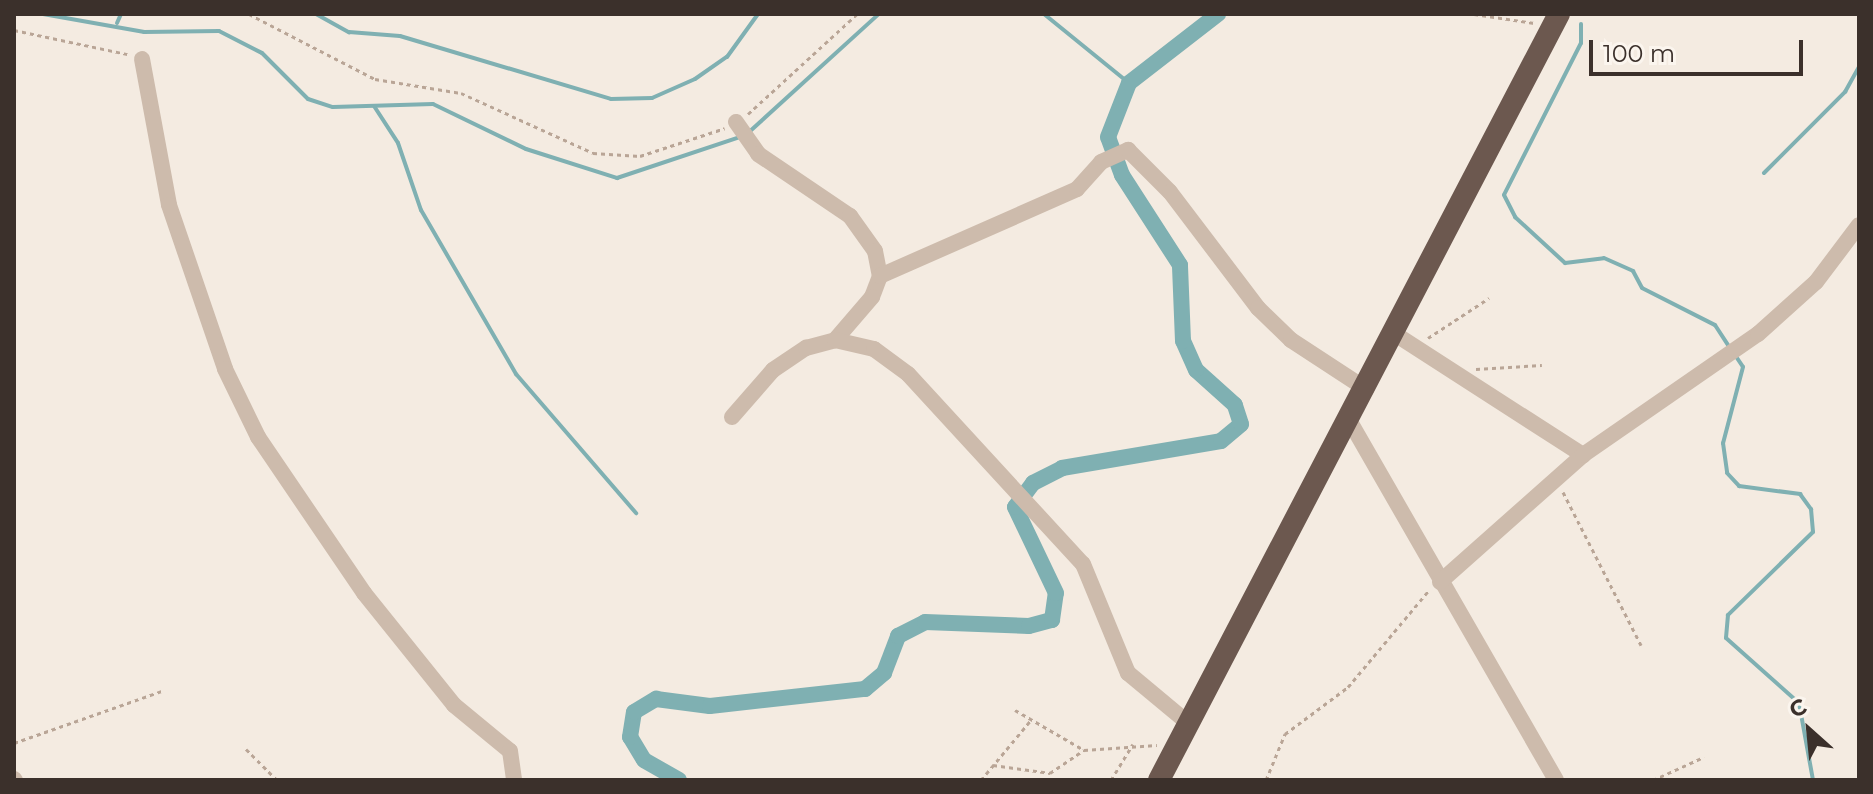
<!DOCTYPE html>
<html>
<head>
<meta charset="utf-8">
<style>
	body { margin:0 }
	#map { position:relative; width:1873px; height:794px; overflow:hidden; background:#f4ebe1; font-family:Montserrat,sans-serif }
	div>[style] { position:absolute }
	.stream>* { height:4px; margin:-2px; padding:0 2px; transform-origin:2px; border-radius:2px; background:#7fb0b2 }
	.canal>* { height:16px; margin:-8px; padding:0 8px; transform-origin:8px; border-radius:8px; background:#7fb0b2 }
	.path>* { height:3px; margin-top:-1.5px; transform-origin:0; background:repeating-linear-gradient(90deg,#b9a596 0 4px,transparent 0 8px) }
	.minor>* { height:16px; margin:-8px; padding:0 8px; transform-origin:8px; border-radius:8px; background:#cdbbac }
	.trunk>* { height:22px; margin:-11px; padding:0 11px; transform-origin:11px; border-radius:11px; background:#6c584f }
	span { translate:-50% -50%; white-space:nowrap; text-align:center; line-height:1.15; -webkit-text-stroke:6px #fbf5ee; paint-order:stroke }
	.frame { position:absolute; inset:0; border:16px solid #3b302b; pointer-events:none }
	.north { position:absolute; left:1769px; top:690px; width:80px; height:80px; -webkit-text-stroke:6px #fbf5ee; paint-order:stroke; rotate:333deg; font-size:22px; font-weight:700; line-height:32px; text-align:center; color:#3b302b }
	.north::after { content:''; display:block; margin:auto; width:28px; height:36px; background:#3b302b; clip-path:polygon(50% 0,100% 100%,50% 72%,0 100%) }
	.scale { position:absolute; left:1589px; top:40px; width:214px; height:36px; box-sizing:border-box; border:4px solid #3b302b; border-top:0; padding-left:10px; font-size:24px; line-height:28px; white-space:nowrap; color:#3b302b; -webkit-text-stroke:6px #fbf5ee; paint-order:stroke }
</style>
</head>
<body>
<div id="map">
	<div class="stream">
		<i style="left:43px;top:14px;width:103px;rotate:10.1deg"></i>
		<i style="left:144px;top:32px;width:75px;rotate:-0.8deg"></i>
		<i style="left:219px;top:31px;width:48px;rotate:27.1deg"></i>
		<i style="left:262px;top:53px;width:65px;rotate:45deg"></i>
		<i style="left:308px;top:99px;width:26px;rotate:18deg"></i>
		<i style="left:333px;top:107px;width:100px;rotate:-1.7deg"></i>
		<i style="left:433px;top:104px;width:103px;rotate:25.8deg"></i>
		<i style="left:526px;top:149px;width:96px;rotate:17.7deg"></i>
		<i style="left:617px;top:178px;width:130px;rotate:-18.4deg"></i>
		<i style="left:316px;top:14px;width:38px;rotate:29deg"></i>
		<i style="left:349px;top:32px;width:51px;rotate:4.5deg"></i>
		<i style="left:400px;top:36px;width:220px;rotate:16.6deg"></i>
		<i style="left:611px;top:99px;width:41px;rotate:-1.4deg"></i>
		<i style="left:652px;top:98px;width:47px;rotate:-23.8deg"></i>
		<i style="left:695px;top:79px;width:39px;rotate:-35deg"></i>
		<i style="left:727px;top:57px;width:53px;rotate:-54.2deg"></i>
		<i style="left:1044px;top:14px;width:109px;rotate:39.1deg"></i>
		<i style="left:117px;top:23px;width:10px;rotate:-66deg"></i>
		<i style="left:1581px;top:24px;width:19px;rotate:90deg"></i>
		<i style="left:1581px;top:43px;width:170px;rotate:116.9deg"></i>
		<i style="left:1504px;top:195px;width:25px;rotate:63deg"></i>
		<i style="left:1515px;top:217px;width:68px;rotate:42.6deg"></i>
		<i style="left:1565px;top:263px;width:39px;rotate:-7deg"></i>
		<i style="left:1604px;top:258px;width:32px;rotate:24deg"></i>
		<i style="left:1633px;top:271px;width:19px;rotate:62deg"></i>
		<i style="left:1642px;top:288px;width:82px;rotate:26.9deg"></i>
		<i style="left:1715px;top:325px;width:27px;rotate:57deg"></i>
		<i style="left:374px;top:106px;width:44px;rotate:57deg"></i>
		<i style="left:398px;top:143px;width:71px;rotate:71.1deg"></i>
		<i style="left:421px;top:210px;width:190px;rotate:59.9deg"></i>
		<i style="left:516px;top:374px;width:184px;rotate:49.2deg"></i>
		<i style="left:748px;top:133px;width:177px;rotate:-42.3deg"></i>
		<i style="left:1764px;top:173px;width:115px;rotate:-45deg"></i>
		<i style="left:1845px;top:92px;width:29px;rotate:-61deg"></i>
		<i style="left:1735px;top:355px;width:14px;rotate:56deg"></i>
		<i style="left:1743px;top:367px;width:79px;rotate:104.7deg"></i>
		<i style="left:1723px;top:443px;width:30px;rotate:82deg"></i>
		<i style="left:1727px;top:473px;width:18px;rotate:47deg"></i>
		<i style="left:1739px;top:486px;width:62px;rotate:7.5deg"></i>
		<i style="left:1800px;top:494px;width:19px;rotate:54deg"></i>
		<i style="left:1811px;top:509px;width:23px;rotate:85deg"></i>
		<i style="left:1813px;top:532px;width:119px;rotate:135.7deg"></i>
		<i style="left:1728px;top:615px;width:23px;rotate:95deg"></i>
		<i style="left:1726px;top:638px;width:98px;rotate:41.7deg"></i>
		<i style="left:1799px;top:703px;width:78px;rotate:79.7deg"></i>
	</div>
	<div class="canal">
		<i style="left:679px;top:780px;width:40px;rotate:-150.3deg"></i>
		<i style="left:644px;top:760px;width:27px;rotate:-121deg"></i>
		<i style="left:630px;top:737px;width:25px;rotate:-81deg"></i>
		<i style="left:634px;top:712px;width:26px;rotate:-31deg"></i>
		<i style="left:656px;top:699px;width:54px;rotate:7.4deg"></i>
		<i style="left:710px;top:706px;width:156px;rotate:-6.3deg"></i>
		<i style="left:865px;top:689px;width:25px;rotate:-40deg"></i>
		<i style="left:884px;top:673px;width:40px;rotate:-69deg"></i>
		<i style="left:898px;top:636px;width:30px;rotate:-27deg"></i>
		<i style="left:925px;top:622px;width:104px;rotate:2.2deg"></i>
		<i style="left:1029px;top:626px;width:24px;rotate:-15deg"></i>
		<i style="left:1052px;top:620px;width:27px;rotate:-82deg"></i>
		<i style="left:1056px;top:593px;width:95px;rotate:-115.5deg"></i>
		<i style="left:1015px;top:507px;width:30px;rotate:-53deg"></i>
		<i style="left:1033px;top:483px;width:33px;rotate:-27deg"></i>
		<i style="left:1062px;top:468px;width:161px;rotate:-9.6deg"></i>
		<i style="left:1221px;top:441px;width:26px;rotate:-40deg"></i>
		<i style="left:1241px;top:424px;width:20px;rotate:-108deg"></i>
		<i style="left:1235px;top:405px;width:52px;rotate:-138.1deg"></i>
		<i style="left:1196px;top:370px;width:32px;rotate:-114deg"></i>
		<i style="left:1183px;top:341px;width:76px;rotate:-92.3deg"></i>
		<i style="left:1180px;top:265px;width:107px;rotate:-122.8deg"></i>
		<i style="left:1122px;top:175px;width:40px;rotate:-110.2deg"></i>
		<i style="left:1108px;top:137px;width:58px;rotate:-68.7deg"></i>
		<i style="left:1129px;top:83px;width:113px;rotate:-37.8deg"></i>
	</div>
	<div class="path">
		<i style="left:249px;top:14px;width:142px;rotate:27.3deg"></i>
		<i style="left:375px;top:79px;width:87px;rotate:9.2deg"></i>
		<i style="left:461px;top:93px;width:145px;rotate:24.4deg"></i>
		<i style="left:593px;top:153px;width:47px;rotate:3.7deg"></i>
		<i style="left:640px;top:156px;width:89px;rotate:-18.2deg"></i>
		<i style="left:1474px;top:14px;width:61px;rotate:8.5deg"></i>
		<i style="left:14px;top:30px;width:116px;rotate:12deg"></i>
		<i style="left:748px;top:114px;width:148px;rotate:-42.5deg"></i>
		<i style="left:1428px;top:338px;width:73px;rotate:-33.3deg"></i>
		<i style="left:1476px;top:369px;width:66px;rotate:-3.5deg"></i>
		<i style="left:1563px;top:492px;width:172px;rotate:63deg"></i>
		<i style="left:1015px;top:710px;width:80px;rotate:30.1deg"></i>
		<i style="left:1084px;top:750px;width:73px;rotate:-3.9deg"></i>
		<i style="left:14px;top:743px;width:157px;rotate:-19.4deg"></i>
		<i style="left:246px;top:749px;width:44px;rotate:45deg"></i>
		<i style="left:993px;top:765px;width:58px;rotate:8deg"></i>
		<i style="left:1050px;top:773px;width:41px;rotate:-34.1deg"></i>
		<i style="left:981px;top:780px;width:78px;rotate:-50.2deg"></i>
		<i style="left:1111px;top:780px;width:42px;rotate:-58.6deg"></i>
		<i style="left:1266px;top:780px;width:50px;rotate:-67.6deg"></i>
		<i style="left:1285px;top:734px;width:79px;rotate:-36.7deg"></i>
		<i style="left:1348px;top:687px;width:126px;rotate:-50.1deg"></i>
		<i style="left:1653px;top:780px;width:56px;rotate:-24.3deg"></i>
	</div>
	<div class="minor">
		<i style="left:142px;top:59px;width:148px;rotate:79.5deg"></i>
		<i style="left:169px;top:205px;width:173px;rotate:71.1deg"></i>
		<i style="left:225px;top:369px;width:76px;rotate:64.1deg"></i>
		<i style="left:258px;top:437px;width:189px;rotate:55.8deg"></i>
		<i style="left:364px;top:593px;width:144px;rotate:51.2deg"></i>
		<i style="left:454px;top:705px;width:72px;rotate:39.4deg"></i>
		<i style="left:510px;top:751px;width:29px;rotate:82deg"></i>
		<i style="left:736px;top:122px;width:39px;rotate:55deg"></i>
		<i style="left:758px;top:154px;width:111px;rotate:34deg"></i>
		<i style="left:850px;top:216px;width:43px;rotate:54.5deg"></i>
		<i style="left:875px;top:251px;width:25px;rotate:79deg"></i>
		<i style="left:880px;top:276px;width:22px;rotate:111deg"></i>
		<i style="left:872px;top:297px;width:57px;rotate:130.7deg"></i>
		<i style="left:880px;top:276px;width:215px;rotate:-23.8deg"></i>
		<i style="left:1077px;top:189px;width:36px;rotate:-48deg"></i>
		<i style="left:1101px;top:162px;width:30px;rotate:-24deg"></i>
		<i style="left:1128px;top:150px;width:59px;rotate:45deg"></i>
		<i style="left:1170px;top:192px;width:146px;rotate:52.8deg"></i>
		<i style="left:1258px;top:308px;width:46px;rotate:44.1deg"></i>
		<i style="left:1291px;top:340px;width:90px;rotate:33.2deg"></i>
		<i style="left:1395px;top:334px;width:224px;rotate:32.8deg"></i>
		<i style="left:732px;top:417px;width:62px;rotate:-48.9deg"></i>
		<i style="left:773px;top:370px;width:40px;rotate:-34deg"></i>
		<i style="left:806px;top:348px;width:30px;rotate:-15deg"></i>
		<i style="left:835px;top:340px;width:40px;rotate:13deg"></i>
		<i style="left:874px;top:349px;width:42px;rotate:36.3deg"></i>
		<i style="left:908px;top:374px;width:258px;rotate:47.4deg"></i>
		<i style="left:1083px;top:564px;width:118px;rotate:67.6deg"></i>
		<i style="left:1128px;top:673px;width:78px;rotate:39.8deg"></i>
		<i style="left:1349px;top:420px;width:415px;rotate:60.1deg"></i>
		<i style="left:1440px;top:582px;width:191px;rotate:-41.6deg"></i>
		<i style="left:1583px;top:455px;width:213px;rotate:-34.7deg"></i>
		<i style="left:1758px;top:334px;width:78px;rotate:-41.9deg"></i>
		<i style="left:1816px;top:282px;width:71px;rotate:-53deg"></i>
		<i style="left:14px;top:779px;width:1px;rotate:45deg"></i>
	</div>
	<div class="trunk">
		<i style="left:1159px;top:780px;width:864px;rotate:-62.43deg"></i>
	</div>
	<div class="frame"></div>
	<div class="north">С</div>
	<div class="scale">100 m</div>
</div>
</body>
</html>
